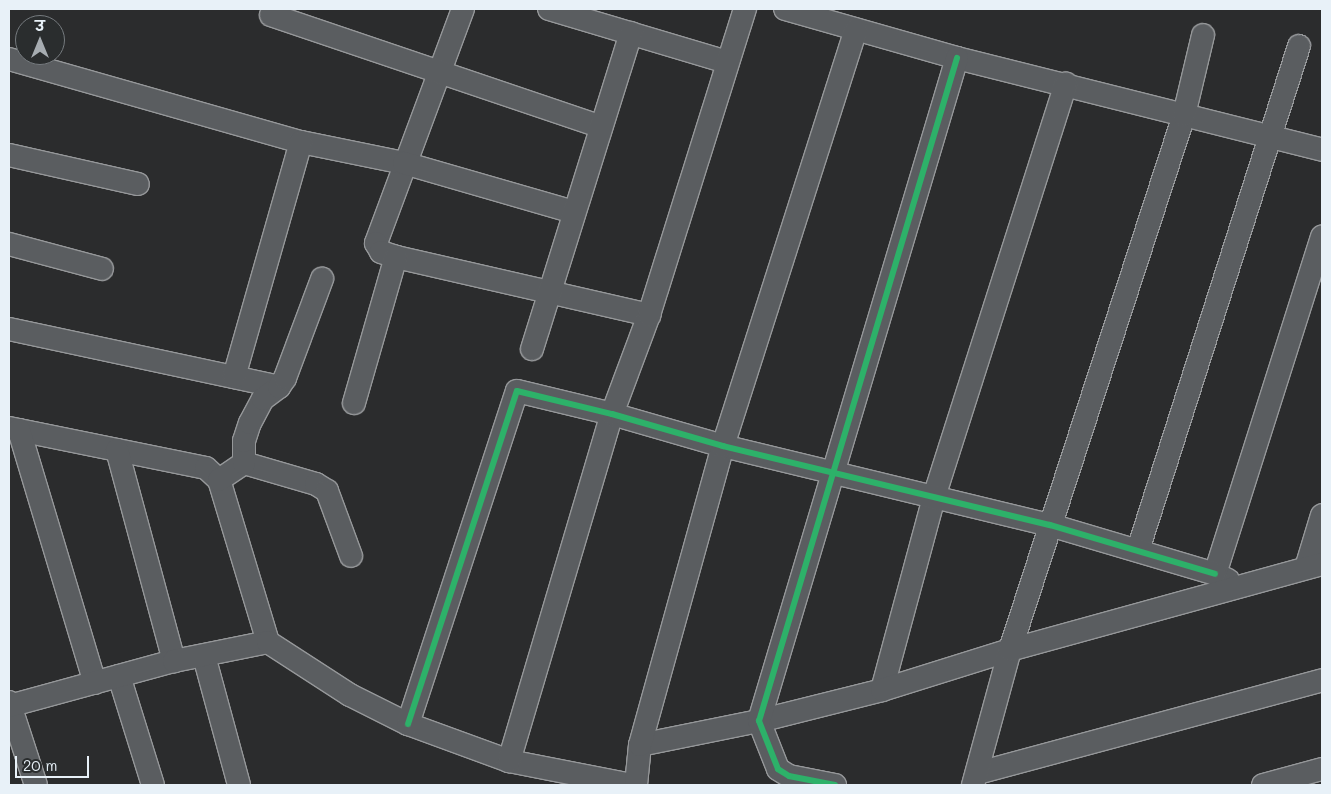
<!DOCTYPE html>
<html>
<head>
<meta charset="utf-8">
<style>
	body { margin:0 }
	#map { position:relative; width:1331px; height:794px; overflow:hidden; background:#2b2c2d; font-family:Mali,"Playpen Sans Deva",sans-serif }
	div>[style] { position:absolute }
	.roads { filter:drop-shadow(1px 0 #96989a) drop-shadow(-1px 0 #96989a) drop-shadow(0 1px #96989a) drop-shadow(0 -1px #96989a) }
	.street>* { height:22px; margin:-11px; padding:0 11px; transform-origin:11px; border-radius:11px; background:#5a5d60 }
	.cycleway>* { height:6px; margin:-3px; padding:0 3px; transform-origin:3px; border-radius:3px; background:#2db169 }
	span { translate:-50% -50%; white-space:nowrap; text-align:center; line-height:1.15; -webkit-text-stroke:4px #2a2d2e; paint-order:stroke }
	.frame { position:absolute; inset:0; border:10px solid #e8f1f8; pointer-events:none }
	.north { position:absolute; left:15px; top:15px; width:50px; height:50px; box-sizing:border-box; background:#2a2d2e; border:1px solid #767b7f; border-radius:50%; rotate:0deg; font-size:14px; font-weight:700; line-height:20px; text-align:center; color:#e8f1f8 }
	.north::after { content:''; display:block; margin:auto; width:18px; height:22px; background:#a6acb1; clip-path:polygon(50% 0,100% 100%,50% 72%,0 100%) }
	.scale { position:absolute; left:15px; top:756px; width:74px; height:22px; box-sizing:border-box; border:2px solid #e8f1f8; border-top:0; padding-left:6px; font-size:15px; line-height:18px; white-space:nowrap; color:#e8f1f8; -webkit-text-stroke:4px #2a2d2e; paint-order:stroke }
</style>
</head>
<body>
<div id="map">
	<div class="roads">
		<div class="street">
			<i style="left:463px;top:9px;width:250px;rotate:110.4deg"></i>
			<i style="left:376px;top:243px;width:10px;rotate:61deg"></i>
			<i style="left:381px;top:252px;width:16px;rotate:18deg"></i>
			<i style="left:396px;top:257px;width:260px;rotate:12.9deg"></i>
			<i style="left:549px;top:9px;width:186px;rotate:16.6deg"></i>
			<i style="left:785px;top:9px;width:179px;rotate:15.9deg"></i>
			<i style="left:957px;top:58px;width:376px;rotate:14.1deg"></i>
			<i style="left:271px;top:15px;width:348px;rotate:18.7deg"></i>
			<i style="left:9px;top:59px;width:304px;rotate:15.9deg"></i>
			<i style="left:301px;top:142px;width:105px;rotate:11.5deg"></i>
			<i style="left:404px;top:163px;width:177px;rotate:16.1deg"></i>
			<i style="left:9px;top:155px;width:132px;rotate:12.7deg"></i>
			<i style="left:9px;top:244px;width:96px;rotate:15deg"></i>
			<i style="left:9px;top:329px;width:276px;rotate:12.1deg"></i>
			<i style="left:532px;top:349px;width:331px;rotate:-72.6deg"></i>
			<i style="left:234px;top:377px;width:244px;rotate:-74.1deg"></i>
			<i style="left:354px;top:403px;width:152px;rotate:-74deg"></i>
			<i style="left:9px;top:428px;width:201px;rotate:11.5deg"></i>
			<i style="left:206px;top:468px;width:18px;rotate:43deg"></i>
			<i style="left:19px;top:430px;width:264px;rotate:73.3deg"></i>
			<i style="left:117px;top:450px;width:219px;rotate:74.9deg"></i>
			<i style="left:244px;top:463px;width:75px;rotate:16.3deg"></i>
			<i style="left:316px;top:484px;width:13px;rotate:32deg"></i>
			<i style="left:327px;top:491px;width:69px;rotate:69.7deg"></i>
			<i style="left:1138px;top:550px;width:529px;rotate:-72.28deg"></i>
			<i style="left:1306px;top:568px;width:55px;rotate:-73.2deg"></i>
			<i style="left:1228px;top:580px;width:14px;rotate:-155deg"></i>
			<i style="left:1215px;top:574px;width:354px;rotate:-72.4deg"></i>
			<i style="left:268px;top:642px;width:169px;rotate:-106.8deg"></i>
			<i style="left:219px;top:480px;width:30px;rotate:-34deg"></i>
			<i style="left:244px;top:463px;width:22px;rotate:-90deg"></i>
			<i style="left:244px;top:441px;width:19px;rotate:-72deg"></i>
			<i style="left:250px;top:423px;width:27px;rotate:-62deg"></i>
			<i style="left:263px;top:399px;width:20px;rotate:-37deg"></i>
			<i style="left:279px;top:387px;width:11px;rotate:-56deg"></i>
			<i style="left:285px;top:378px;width:106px;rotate:-69.5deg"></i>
			<i style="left:204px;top:656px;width:134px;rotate:74.8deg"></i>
			<i style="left:119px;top:676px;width:114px;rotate:72.7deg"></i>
			<i style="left:882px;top:690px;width:200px;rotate:-74.9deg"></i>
			<i style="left:934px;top:497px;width:434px;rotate:-72.3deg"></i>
			<i style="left:9px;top:702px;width:87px;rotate:72deg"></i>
			<i style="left:9px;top:706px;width:171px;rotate:-15.3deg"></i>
			<i style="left:174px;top:661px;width:96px;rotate:-11.4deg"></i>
			<i style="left:268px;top:642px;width:98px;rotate:32.9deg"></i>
			<i style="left:350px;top:695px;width:65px;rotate:26.6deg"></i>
			<i style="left:408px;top:724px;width:108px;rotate:20.1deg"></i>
			<i style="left:509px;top:761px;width:124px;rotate:11.1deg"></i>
			<i style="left:408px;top:724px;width:350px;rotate:-71.9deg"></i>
			<i style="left:517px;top:391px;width:98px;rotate:13.6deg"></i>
			<i style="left:612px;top:414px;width:116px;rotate:16.1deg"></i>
			<i style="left:723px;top:446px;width:336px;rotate:13.6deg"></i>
			<i style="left:1050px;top:525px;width:172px;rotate:16.5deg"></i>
			<i style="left:640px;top:745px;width:121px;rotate:-11.4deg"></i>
			<i style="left:759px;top:721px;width:127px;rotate:-14.1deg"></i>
			<i style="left:882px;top:690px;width:134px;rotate:-17.4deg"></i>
			<i style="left:1010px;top:650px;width:324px;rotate:-15.4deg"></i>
			<i style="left:509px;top:761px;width:362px;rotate:-73.5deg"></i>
			<i style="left:612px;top:414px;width:106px;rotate:-69.5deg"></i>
			<i style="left:649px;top:315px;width:321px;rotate:-72.6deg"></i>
			<i style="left:978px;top:773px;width:356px;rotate:-15.1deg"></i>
			<i style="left:636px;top:785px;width:40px;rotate:-84.3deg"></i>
			<i style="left:640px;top:745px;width:310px;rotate:-74.5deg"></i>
			<i style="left:723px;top:446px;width:437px;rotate:-72.3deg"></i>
			<i style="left:835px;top:785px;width:47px;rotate:-168.9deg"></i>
			<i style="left:789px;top:776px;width:13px;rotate:-148deg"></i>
			<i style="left:778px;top:769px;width:52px;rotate:-111.6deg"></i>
			<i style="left:759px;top:721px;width:692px;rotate:-73.37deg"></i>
			<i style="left:973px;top:785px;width:140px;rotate:-74.7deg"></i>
			<i style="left:1010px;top:650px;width:563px;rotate:-71.98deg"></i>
			<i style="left:1184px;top:115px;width:82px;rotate:-76.6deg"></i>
			<i style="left:1263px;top:785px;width:61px;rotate:-15.2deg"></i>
		</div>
	</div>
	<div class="cycleway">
		<i style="left:408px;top:724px;width:350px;rotate:-71.9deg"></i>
		<i style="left:517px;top:391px;width:98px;rotate:13.6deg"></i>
		<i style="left:612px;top:414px;width:116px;rotate:16.1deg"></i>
		<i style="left:723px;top:446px;width:336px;rotate:13.6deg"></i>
		<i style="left:1050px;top:525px;width:172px;rotate:16.5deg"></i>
		<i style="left:835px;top:785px;width:47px;rotate:-168.9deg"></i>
		<i style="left:789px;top:776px;width:13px;rotate:-148deg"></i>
		<i style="left:778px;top:769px;width:52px;rotate:-111.6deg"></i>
		<i style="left:759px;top:721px;width:692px;rotate:-73.37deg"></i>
	</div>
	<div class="frame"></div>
	<div class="north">उ</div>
	<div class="scale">20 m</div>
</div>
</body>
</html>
